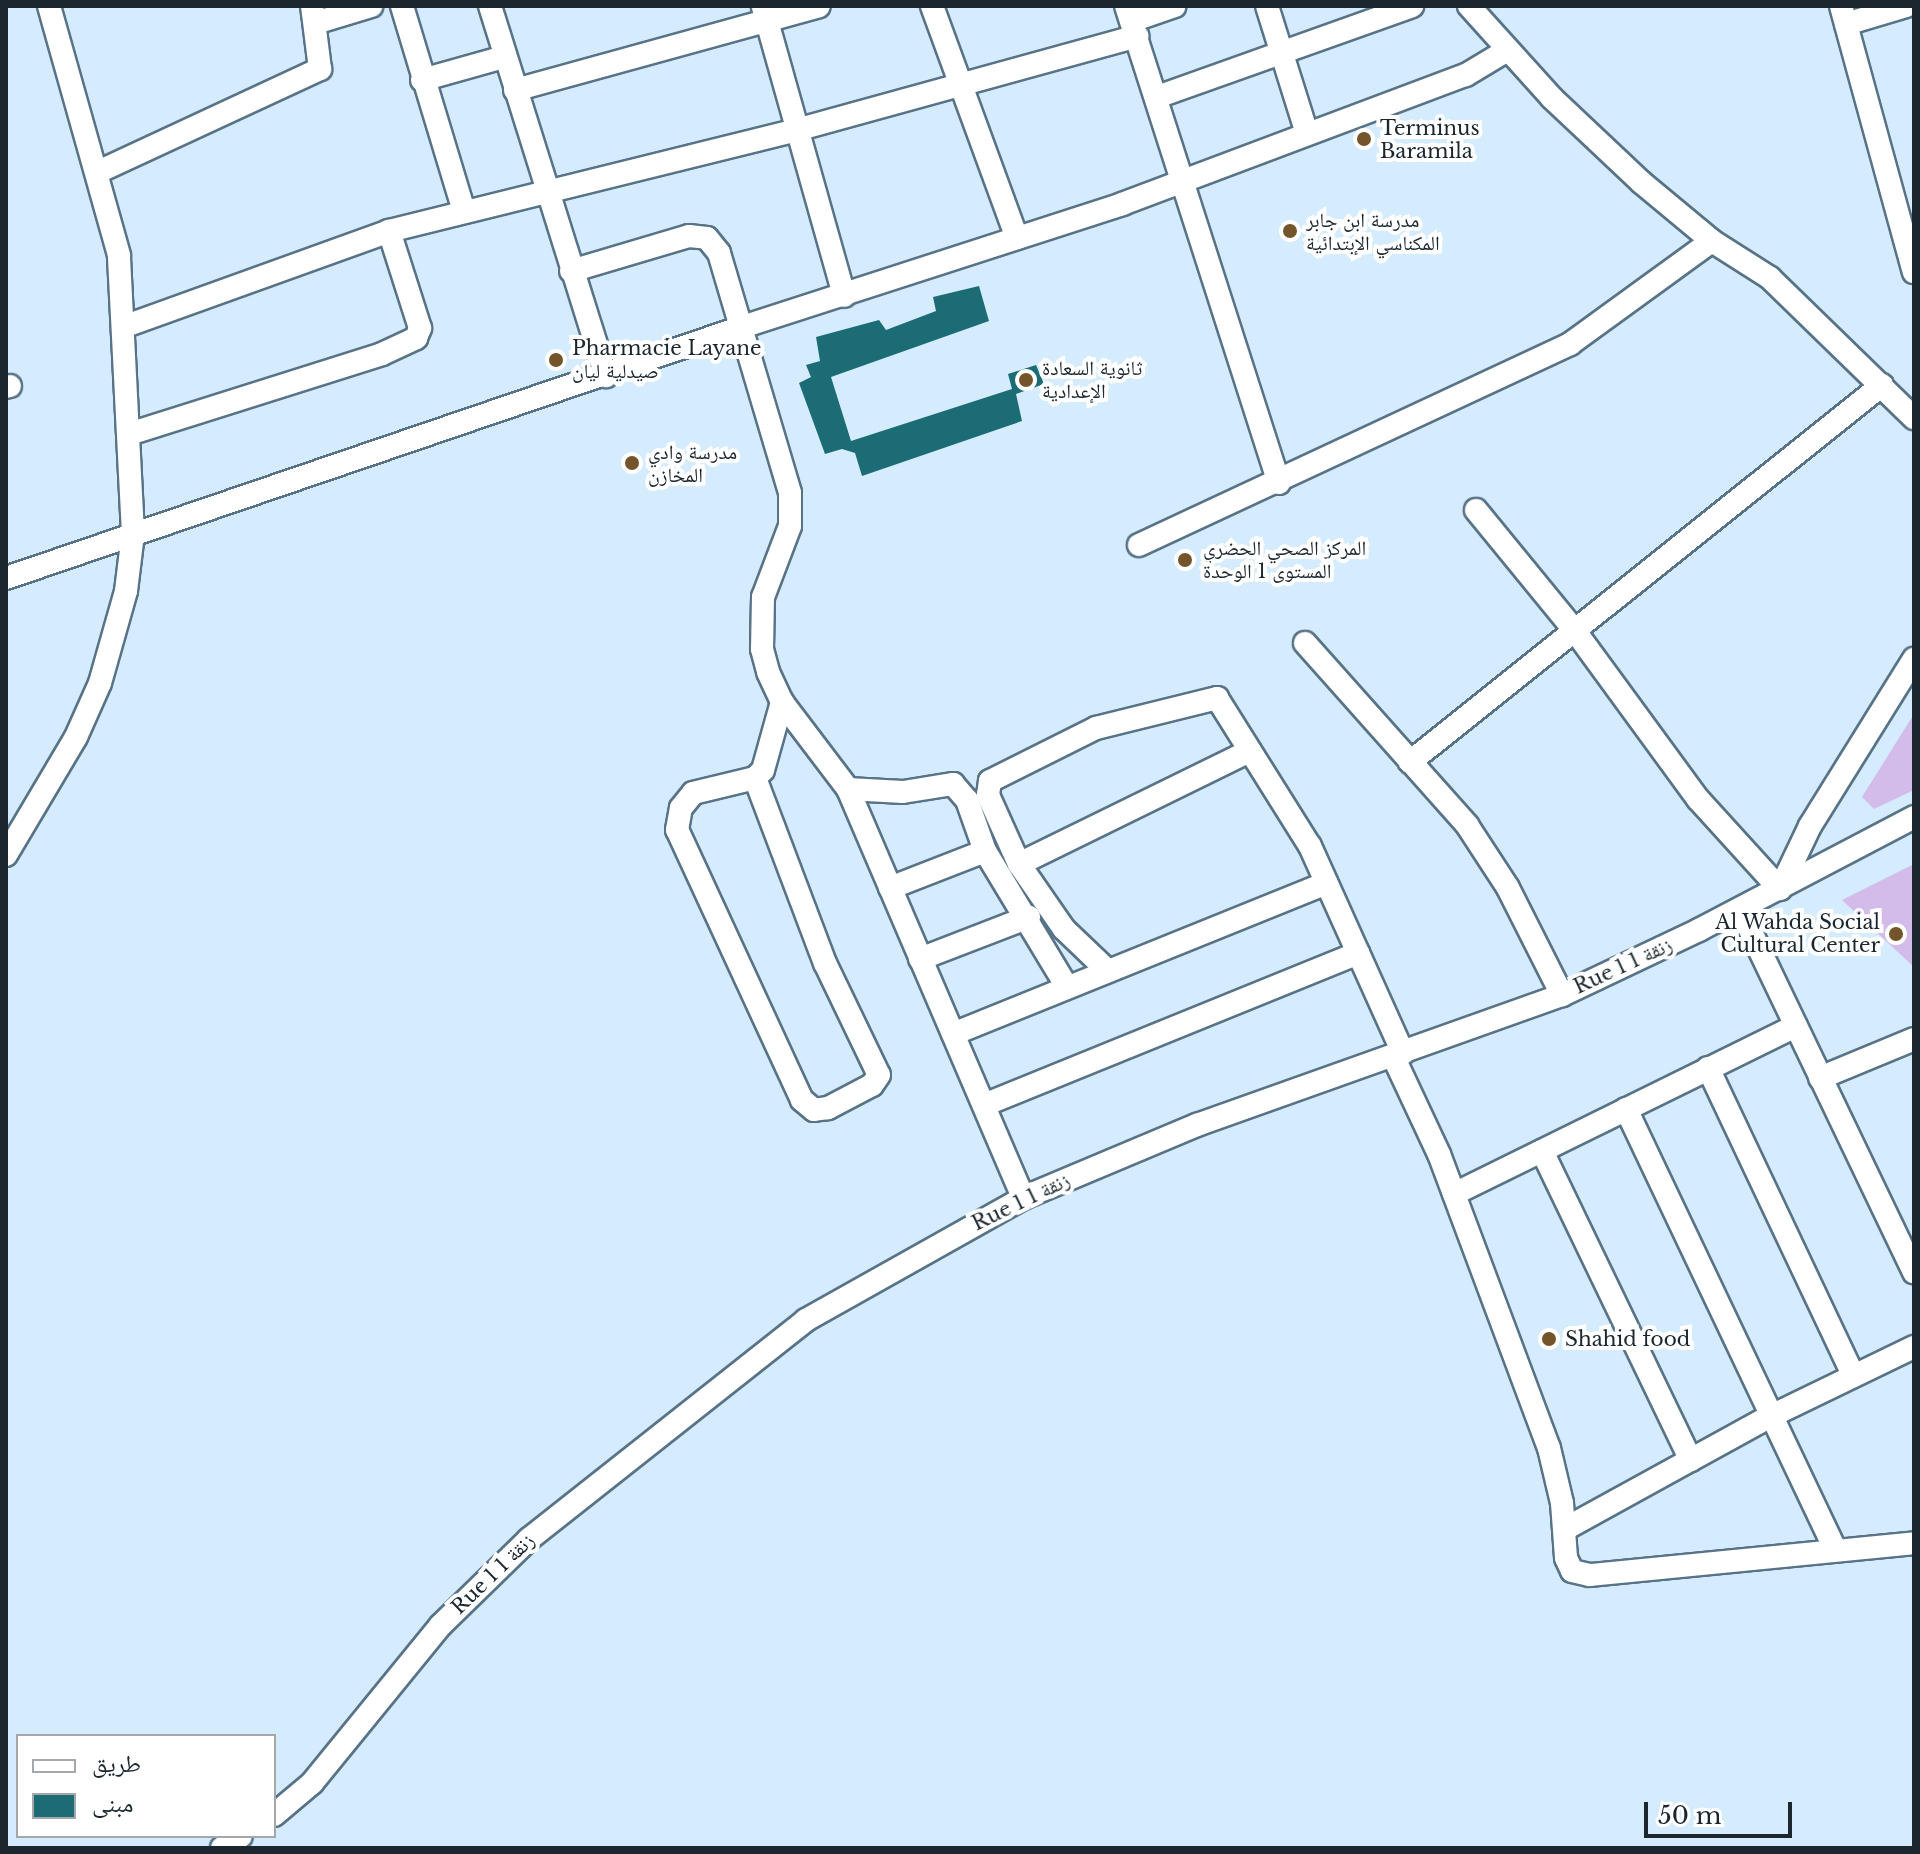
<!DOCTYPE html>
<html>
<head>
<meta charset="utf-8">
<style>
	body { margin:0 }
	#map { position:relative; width:1920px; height:1854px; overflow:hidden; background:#d4ecfe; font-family:"Libre Baskerville","Noto Naskh Arabic",serif }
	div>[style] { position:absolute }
	.green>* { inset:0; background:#d3bbea }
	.building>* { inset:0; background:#1c6c76 }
	.roads { filter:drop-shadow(2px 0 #587387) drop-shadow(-2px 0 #587387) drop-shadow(0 2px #587387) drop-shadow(0 -2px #587387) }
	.minor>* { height:22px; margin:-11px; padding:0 11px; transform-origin:11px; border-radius:11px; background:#fff }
	.dots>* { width:22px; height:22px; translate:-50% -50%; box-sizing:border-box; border:4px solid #fff; border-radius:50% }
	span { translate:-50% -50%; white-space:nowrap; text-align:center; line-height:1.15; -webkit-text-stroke:8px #fff; paint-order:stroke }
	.poi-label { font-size:20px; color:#1b262e }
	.left { translate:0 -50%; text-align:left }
	.right { translate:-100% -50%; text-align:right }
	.street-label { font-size:20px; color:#1b262e }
	.frame { position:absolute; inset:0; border:8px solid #1b262e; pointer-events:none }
	.legend { position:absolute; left:16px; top:1734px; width:260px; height:104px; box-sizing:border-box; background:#fff; border:2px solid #a4a8ab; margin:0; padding:10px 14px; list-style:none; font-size:24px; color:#1b262e }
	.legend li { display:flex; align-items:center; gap:16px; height:40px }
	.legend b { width:40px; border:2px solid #a4a8ab }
	.scale { position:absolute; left:1644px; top:1802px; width:148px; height:36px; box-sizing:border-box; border:4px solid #1b262e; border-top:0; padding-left:10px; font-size:24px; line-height:28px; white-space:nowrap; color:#1b262e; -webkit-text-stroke:6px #fff; paint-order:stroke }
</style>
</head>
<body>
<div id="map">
	<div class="green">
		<i style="clip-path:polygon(1914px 714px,1914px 790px,1874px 809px,1862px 797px)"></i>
		<i style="clip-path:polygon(1914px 864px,1914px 967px,1842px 900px)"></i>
	</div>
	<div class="building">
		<i style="clip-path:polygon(979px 286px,989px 321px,831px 377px,851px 441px,1012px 389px,1008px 374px,1036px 365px,1044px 384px,1016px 394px,1022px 421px,862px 476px,855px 453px,842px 449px,825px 454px,799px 383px,811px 377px,806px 365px,820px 361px,816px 337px,879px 320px,886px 330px,936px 311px,933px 297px)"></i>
	</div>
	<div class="roads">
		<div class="minor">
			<i style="left:402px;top:6px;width:214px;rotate:73.2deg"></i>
			<i style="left:490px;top:6px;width:388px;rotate:72.6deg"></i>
			<i style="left:932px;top:6px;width:247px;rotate:69.9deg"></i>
			<i style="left:1126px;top:6px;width:501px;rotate:72.22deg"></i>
			<i style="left:1267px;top:6px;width:134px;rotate:72.6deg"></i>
			<i style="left:1469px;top:6px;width:124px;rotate:47.9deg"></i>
			<i style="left:1552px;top:98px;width:122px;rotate:43.3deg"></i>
			<i style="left:1641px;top:182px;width:92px;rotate:39.7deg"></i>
			<i style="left:1712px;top:241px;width:69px;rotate:32.5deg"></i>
			<i style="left:1770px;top:278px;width:201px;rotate:44.2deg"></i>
			<i style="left:1841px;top:6px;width:276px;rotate:74.7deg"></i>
			<i style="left:763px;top:7px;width:300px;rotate:74.3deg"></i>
			<i style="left:1131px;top:21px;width:46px;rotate:-18.8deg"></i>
			<i style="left:315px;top:23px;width:59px;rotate:-16.9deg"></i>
			<i style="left:1846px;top:24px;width:63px;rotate:-16.7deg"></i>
			<i style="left:422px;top:80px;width:85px;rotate:-15.7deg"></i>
			<i style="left:515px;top:90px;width:315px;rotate:-15.4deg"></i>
			<i style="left:1157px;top:97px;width:271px;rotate:-19.6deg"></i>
			<i style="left:98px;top:172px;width:245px;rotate:-24.9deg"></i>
			<i style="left:320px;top:69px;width:64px;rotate:-97.2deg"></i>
			<i style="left:571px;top:271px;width:123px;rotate:-16.5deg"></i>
			<i style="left:689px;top:236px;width:18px;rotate:6deg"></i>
			<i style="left:707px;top:238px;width:19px;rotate:51deg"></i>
			<i style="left:719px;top:253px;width:250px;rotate:73.5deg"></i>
			<i style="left:790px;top:493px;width:33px;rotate:90deg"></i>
			<i style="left:790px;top:526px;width:76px;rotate:110.8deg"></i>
			<i style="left:763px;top:597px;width:52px;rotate:91.1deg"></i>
			<i style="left:762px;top:649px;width:24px;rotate:75deg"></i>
			<i style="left:768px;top:672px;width:33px;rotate:65deg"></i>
			<i style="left:782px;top:702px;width:109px;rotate:52.8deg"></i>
			<i style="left:848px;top:789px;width:445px;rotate:66.8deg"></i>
			<i style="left:123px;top:327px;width:283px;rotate:-19.8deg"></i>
			<i style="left:389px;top:231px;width:423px;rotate:-13.9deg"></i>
			<i style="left:800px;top:129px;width:350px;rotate:-15.4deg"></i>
			<i style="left:6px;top:387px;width:4px;rotate:-14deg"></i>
			<i style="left:129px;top:434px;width:265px;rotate:-17.5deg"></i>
			<i style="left:382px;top:354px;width:38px;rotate:-25deg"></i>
			<i style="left:416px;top:338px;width:11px;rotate:-68deg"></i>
			<i style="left:420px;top:328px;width:102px;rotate:-107.7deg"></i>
			<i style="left:1476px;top:510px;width:156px;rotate:50.7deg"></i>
			<i style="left:1575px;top:631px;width:208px;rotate:53.8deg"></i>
			<i style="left:1698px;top:799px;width:122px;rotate:47.7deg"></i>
			<i style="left:1780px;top:889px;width:70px;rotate:-64.5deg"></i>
			<i style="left:1810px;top:826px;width:197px;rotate:-58.1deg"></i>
			<i style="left:1139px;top:545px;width:476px;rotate:-25deg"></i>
			<i style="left:1570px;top:344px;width:175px;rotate:-36deg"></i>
			<i style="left:6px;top:578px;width:774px;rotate:-18.83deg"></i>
			<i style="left:739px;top:328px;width:403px;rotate:-17.9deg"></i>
			<i style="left:1122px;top:204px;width:367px;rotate:-20.6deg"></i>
			<i style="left:1466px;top:75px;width:47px;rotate:-31deg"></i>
			<i style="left:1305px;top:643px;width:244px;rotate:48.3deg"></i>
			<i style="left:1467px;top:825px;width:75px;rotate:56.9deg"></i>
			<i style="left:1508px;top:888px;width:120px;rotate:63.2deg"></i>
			<i style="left:1410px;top:762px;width:604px;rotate:-38.62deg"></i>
			<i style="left:755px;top:778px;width:198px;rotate:69.3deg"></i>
			<i style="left:825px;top:963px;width:124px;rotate:64.3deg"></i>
			<i style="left:879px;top:1075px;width:12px;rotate:125deg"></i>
			<i style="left:872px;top:1085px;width:50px;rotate:152.4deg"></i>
			<i style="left:828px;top:1108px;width:14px;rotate:172deg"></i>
			<i style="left:814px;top:1110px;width:16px;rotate:-140deg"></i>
			<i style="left:802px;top:1100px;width:298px;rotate:-114.8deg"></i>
			<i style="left:677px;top:830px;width:22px;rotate:-80deg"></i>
			<i style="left:681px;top:808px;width:19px;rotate:-51deg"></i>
			<i style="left:693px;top:793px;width:64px;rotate:-13.6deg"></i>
			<i style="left:755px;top:778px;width:11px;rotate:-45deg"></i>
			<i style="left:763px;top:770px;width:71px;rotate:-74.4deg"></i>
			<i style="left:848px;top:789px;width:55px;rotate:3.1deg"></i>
			<i style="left:903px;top:792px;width:51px;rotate:-9.1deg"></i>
			<i style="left:953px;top:784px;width:21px;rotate:49deg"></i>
			<i style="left:967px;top:800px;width:54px;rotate:70.6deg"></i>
			<i style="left:985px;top:851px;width:159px;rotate:58.9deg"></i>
			<i style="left:6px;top:855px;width:137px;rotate:-59.3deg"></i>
			<i style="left:76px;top:737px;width:59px;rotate:-66deg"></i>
			<i style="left:100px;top:683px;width:96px;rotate:-74.2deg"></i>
			<i style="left:126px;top:591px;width:57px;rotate:-83deg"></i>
			<i style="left:133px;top:534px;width:279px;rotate:-92.9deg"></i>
			<i style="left:119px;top:255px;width:259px;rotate:-105.7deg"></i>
			<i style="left:1019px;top:864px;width:257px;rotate:-26.1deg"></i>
			<i style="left:890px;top:888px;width:102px;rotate:-21.3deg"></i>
			<i style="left:1740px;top:909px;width:403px;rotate:64.4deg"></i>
			<i style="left:920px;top:959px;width:117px;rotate:-21.1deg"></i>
			<i style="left:1108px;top:971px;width:61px;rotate:-136.3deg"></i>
			<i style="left:1064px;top:929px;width:79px;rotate:-124.7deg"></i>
			<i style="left:1019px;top:864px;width:76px;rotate:-114.2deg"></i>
			<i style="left:988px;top:795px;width:14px;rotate:-82deg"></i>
			<i style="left:990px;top:781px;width:119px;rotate:-26.6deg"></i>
			<i style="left:1096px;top:728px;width:125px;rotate:-13.9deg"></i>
			<i style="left:1217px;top:698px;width:175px;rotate:57.9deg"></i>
			<i style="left:1310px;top:846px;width:227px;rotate:65.8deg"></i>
			<i style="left:953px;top:1034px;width:403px;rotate:-22deg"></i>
			<i style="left:1393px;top:1056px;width:108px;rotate:64.9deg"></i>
			<i style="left:1439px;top:1154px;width:314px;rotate:69.5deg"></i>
			<i style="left:1549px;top:1448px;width:57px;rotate:76.7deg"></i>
			<i style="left:1562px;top:1503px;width:55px;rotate:85.8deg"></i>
			<i style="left:1566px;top:1558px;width:14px;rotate:65deg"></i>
			<i style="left:1572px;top:1571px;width:18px;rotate:13deg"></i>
			<i style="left:1590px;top:1575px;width:326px;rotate:-5.6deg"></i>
			<i style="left:1708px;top:1068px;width:340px;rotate:64.7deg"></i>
			<i style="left:1820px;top:1078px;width:102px;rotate:-22.5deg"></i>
			<i style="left:984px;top:1105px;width:404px;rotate:-22.1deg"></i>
			<i style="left:1626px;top:1109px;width:486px;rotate:64.6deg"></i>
			<i style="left:1542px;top:1151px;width:343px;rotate:64.3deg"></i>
			<i style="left:1454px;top:1194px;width:381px;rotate:-26.2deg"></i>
			<i style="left:1565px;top:1529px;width:233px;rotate:-28.8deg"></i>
			<i style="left:1769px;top:1417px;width:161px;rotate:-25.8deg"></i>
			<i style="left:274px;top:1815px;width:50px;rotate:-40.1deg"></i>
			<i style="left:312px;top:1783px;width:204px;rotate:-50.8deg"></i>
			<i style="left:441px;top:1625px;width:123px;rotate:-44.3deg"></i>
			<i style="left:529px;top:1539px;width:353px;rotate:-38.3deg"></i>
			<i style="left:806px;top:1320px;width:249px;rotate:-29.3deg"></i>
			<i style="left:1023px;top:1198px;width:189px;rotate:-22.8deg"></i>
			<i style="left:1197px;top:1125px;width:387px;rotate:-19.6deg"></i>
			<i style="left:1562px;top:995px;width:152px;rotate:-25.4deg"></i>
			<i style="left:1699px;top:930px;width:243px;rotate:-27.7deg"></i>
			<i style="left:222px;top:1848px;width:22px;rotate:-32deg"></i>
		</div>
	</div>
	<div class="dots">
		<i style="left:1364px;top:139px;background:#74542a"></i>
		<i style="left:1290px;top:231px;background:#74542a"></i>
		<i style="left:556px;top:360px;background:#74542a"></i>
		<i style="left:1026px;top:380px;background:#74542a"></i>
		<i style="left:632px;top:463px;background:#74542a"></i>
		<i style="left:1185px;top:560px;background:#74542a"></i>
		<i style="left:1896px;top:934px;background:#74542a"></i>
		<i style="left:1549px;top:1339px;background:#74542a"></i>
	</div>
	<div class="poi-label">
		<span class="left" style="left:1380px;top:140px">Terminus<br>Baramila</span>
		<span class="left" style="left:1306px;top:232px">مدرسة ابن جابر<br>المكناسي الإبتدائية</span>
		<span class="left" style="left:572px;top:360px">Pharmacie Layane<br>صيدلية ليان</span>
		<span class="left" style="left:1042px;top:380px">ثانوية السعادة<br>الإعدادية</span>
		<span class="left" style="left:648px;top:464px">مدرسة وادي<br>المخازن</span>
		<span class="left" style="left:1203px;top:560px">المركز الصحي الحضري<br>المستوى 1 الوحدة</span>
		<span class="right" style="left:1880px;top:934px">Al Wahda Social<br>Cultural Center</span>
		<span class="left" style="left:1565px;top:1339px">Shahid food</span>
	</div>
	<div class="street-label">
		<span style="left:1623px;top:966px;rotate:-25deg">Rue 1 زنقة 1</span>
		<span style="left:1021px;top:1202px;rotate:-26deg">Rue 1 زنقة 1</span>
		<span style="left:493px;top:1574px;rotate:-44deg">Rue 1 زنقة 1</span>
	</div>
	<div class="frame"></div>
	<ul class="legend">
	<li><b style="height:10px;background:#fff"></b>طريق</li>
	<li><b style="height:22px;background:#1c6c76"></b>مبنى</li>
	</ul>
	<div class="scale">50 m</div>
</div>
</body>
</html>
